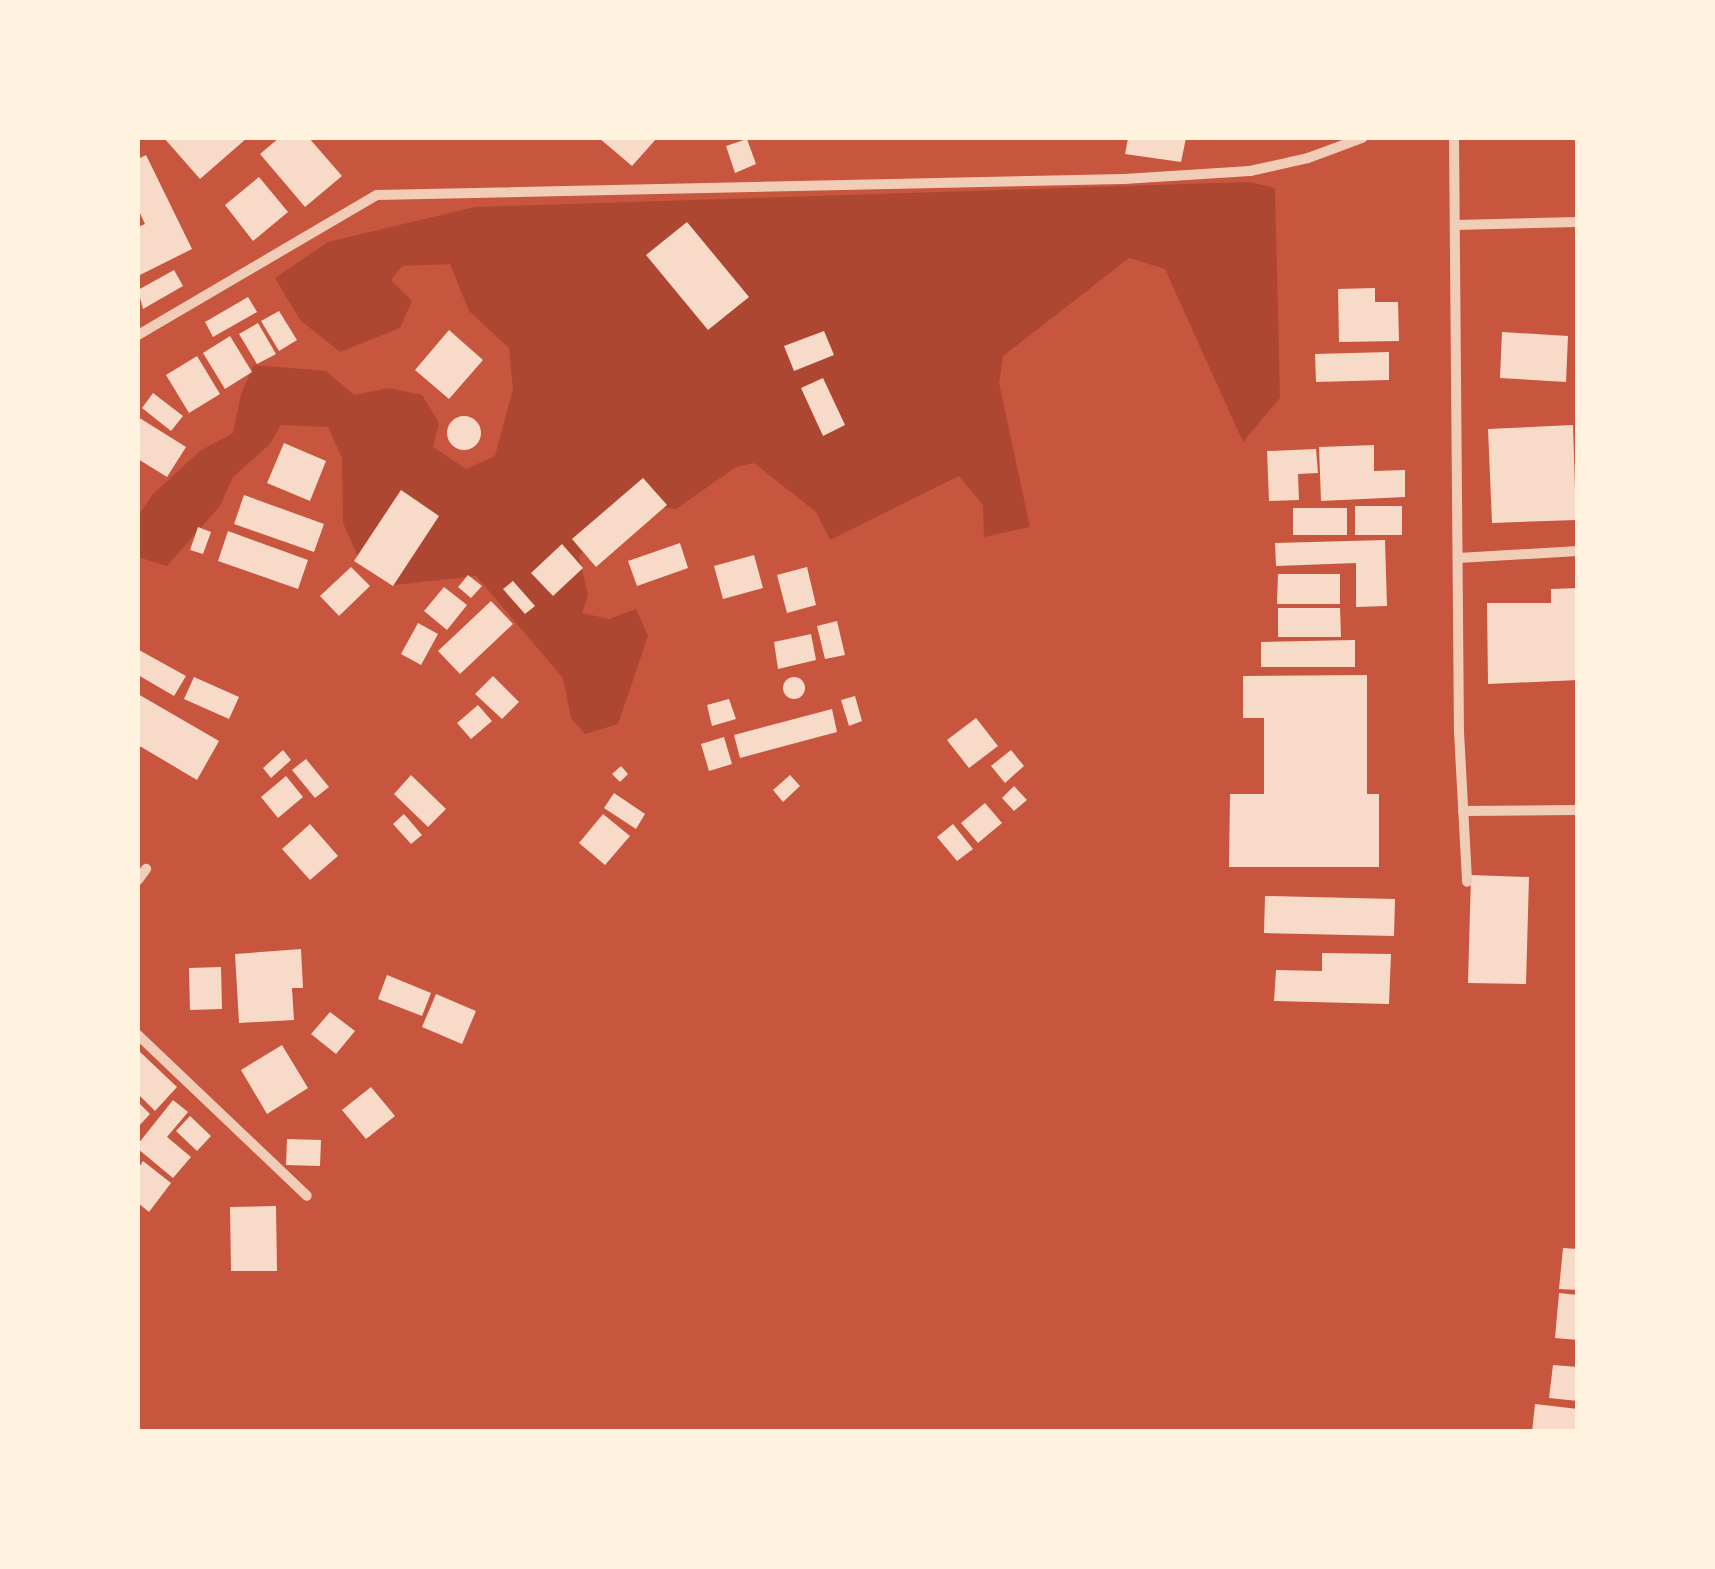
<!DOCTYPE html>
<html>
<head>
<meta charset="utf-8">
<style>
	body { margin:0 }
	#map { position:relative; width:1715px; height:1569px; overflow:hidden; background:#c8553d; font-family:"Asap Condensed",sans-serif }
	div>[style] { position:absolute }
	.green>* { inset:0; background:#ae4732 }
	.building>* { inset:0; background:#f7dbc8 }
	.round { border-radius:50% }
	.minor>* { height:10px; margin:-5px; padding:0 5px; transform-origin:5px; border-radius:5px; background:#f1ccb7 }
	span { translate:-50% -50%; white-space:nowrap; text-align:center; line-height:1.15; -webkit-text-stroke:8px #fff3e0; paint-order:stroke }
	.frame { position:absolute; inset:0; border:140px solid #fff3e0; pointer-events:none }
</style>
</head>
<body>
<div id="map">
	<div class="green">
		<i style="clip-path:polygon(1249px 182px,1275px 188px,1280px 398px,1243px 442px,1165px 269px,1129px 258px,1003px 356px,999px 383px,1030px 527px,984px 537px,983px 505px,959px 476px,830px 540px,816px 512px,754px 463px,736px 467px,676px 509px,632px 505px,579px 556px,588px 595px,582px 613px,609px 619px,636px 609px,648px 636px,618px 724px,585px 734px,571px 718px,563px 678px,476px 576px,395px 585px,358px 557px,343px 523px,342px 458px,328px 427px,281px 425px,270px 444px,233px 477px,220px 506px,167px 566px,138px 557px,138px 516px,153px 494px,200px 451px,233px 433px,241px 394px,254px 365px,326px 371px,354px 395px,389px 388px,422px 395px,439px 423px,433px 447px,466px 469px,495px 456px,513px 389px,509px 348px,469px 311px,450px 264px,402px 266px,391px 280px,412px 301px,400px 328px,340px 352px,300px 320px,275px 278px,328px 242px,475px 207px)"></i>
	</div>
	<div class="building">
		<i style="clip-path:polygon(164px 138px,247px 138px,200px 179px)"></i>
		<i style="clip-path:polygon(279px 138px,309px 138px,342px 176px,305px 207px,260px 154px)"></i>
		<i style="clip-path:polygon(599px 138px,657px 138px,632px 166px)"></i>
		<i style="clip-path:polygon(1128px 138px,1186px 138px,1181px 162px,1125px 154px)"></i>
		<i style="clip-path:polygon(747px 139px,756px 164px,735px 173px,726px 146px)"></i>
		<i style="clip-path:polygon(146px 155px,192px 249px,138px 276px,138px 227px,145px 224px,138px 209px,138px 159px)"></i>
		<i style="clip-path:polygon(259px 177px,288px 212px,253px 241px,225px 205px)"></i>
		<i style="clip-path:polygon(687px 222px,749px 297px,708px 330px,646px 255px)"></i>
		<i style="clip-path:polygon(174px 270px,183px 286px,143px 309px,138px 290px)"></i>
		<i style="clip-path:polygon(1375px 288px,1375px 302px,1398px 302px,1399px 341px,1339px 342px,1338px 289px)"></i>
		<i style="clip-path:polygon(248px 297px,257px 312px,213px 337px,205px 322px)"></i>
		<i style="clip-path:polygon(279px 311px,297px 340px,279px 351px,261px 321px)"></i>
		<i style="clip-path:polygon(258px 323px,276px 354px,257px 364px,239px 334px)"></i>
		<i style="clip-path:polygon(449px 330px,483px 360px,449px 399px,415px 370px)"></i>
		<i style="clip-path:polygon(824px 331px,834px 355px,794px 371px,784px 346px)"></i>
		<i style="clip-path:polygon(1502px 332px,1568px 336px,1566px 382px,1500px 378px)"></i>
		<i style="clip-path:polygon(230px 336px,252px 372px,225px 389px,203px 353px)"></i>
		<i style="clip-path:polygon(1389px 352px,1389px 380px,1316px 382px,1315px 354px)"></i>
		<i style="clip-path:polygon(197px 356px,220px 394px,189px 413px,166px 375px)"></i>
		<i style="clip-path:polygon(823px 378px,845px 425px,823px 436px,801px 388px)"></i>
		<i style="clip-path:polygon(153px 393px,183px 416px,171px 431px,142px 408px)"></i>
		<i class="round" style="left:447px;top:416px;width:34px;height:34px"></i>
		<i style="clip-path:polygon(138px 417px,186px 447px,167px 477px,138px 459px)"></i>
		<i style="clip-path:polygon(1573px 425px,1576px 520px,1492px 523px,1488px 429px)"></i>
		<i style="clip-path:polygon(284px 443px,326px 461px,310px 501px,267px 483px)"></i>
		<i style="clip-path:polygon(1374px 445px,1374px 471px,1405px 470px,1405px 497px,1321px 501px,1319px 447px)"></i>
		<i style="clip-path:polygon(1316px 449px,1318px 473px,1298px 474px,1299px 500px,1269px 501px,1267px 451px)"></i>
		<i style="clip-path:polygon(643px 478px,667px 505px,596px 567px,572px 539px)"></i>
		<i style="clip-path:polygon(401px 490px,439px 516px,393px 586px,354px 561px)"></i>
		<i style="clip-path:polygon(244px 495px,324px 524px,314px 552px,234px 524px)"></i>
		<i style="clip-path:polygon(1355px 506px,1402px 506px,1402px 535px,1355px 535px)"></i>
		<i style="clip-path:polygon(1293px 508px,1347px 508px,1347px 535px,1293px 535px)"></i>
		<i style="clip-path:polygon(198px 527px,211px 532px,203px 554px,190px 550px)"></i>
		<i style="clip-path:polygon(228px 531px,308px 560px,298px 589px,218px 561px)"></i>
		<i style="clip-path:polygon(1385px 540px,1387px 606px,1356px 607px,1356px 563px,1276px 566px,1275px 543px)"></i>
		<i style="clip-path:polygon(680px 543px,688px 568px,637px 586px,628px 561px)"></i>
		<i style="clip-path:polygon(562px 544px,583px 568px,553px 596px,531px 573px)"></i>
		<i style="clip-path:polygon(754px 555px,763px 588px,723px 599px,714px 566px)"></i>
		<i style="clip-path:polygon(351px 567px,370px 586px,339px 616px,320px 596px)"></i>
		<i style="clip-path:polygon(807px 567px,816px 605px,787px 613px,777px 575px)"></i>
		<i style="clip-path:polygon(1278px 574px,1340px 574px,1340px 604px,1277px 604px)"></i>
		<i style="clip-path:polygon(468px 575px,482px 586px,471px 598px,458px 587px)"></i>
		<i style="clip-path:polygon(513px 581px,535px 606px,525px 614px,503px 589px)"></i>
		<i style="clip-path:polygon(444px 587px,467px 605px,447px 630px,424px 611px)"></i>
		<i style="clip-path:polygon(1578px 588px,1578px 680px,1488px 684px,1487px 603px,1551px 603px,1551px 589px)"></i>
		<i style="clip-path:polygon(491px 601px,513px 624px,460px 674px,438px 651px)"></i>
		<i style="clip-path:polygon(1278px 608px,1340px 608px,1341px 637px,1278px 637px)"></i>
		<i style="clip-path:polygon(837px 621px,845px 655px,825px 659px,817px 626px)"></i>
		<i style="clip-path:polygon(418px 623px,438px 634px,421px 665px,401px 654px)"></i>
		<i style="clip-path:polygon(811px 634px,816px 660px,778px 669px,774px 642px)"></i>
		<i style="clip-path:polygon(1355px 640px,1355px 667px,1261px 667px,1261px 642px)"></i>
		<i style="clip-path:polygon(139px 650px,186px 676px,174px 696px,138px 675px)"></i>
		<i style="clip-path:polygon(1367px 675px,1367px 794px,1379px 794px,1379px 867px,1229px 867px,1230px 794px,1264px 794px,1264px 718px,1243px 718px,1243px 676px)"></i>
		<i style="clip-path:polygon(493px 676px,519px 702px,502px 719px,475px 694px)"></i>
		<i class="round" style="left:783px;top:677px;width:22px;height:22px"></i>
		<i style="clip-path:polygon(194px 677px,239px 697px,229px 719px,184px 699px)"></i>
		<i style="clip-path:polygon(138px 694px,219px 741px,197px 780px,138px 745px)"></i>
		<i style="clip-path:polygon(855px 696px,862px 721px,849px 726px,841px 700px)"></i>
		<i style="clip-path:polygon(729px 699px,736px 719px,712px 726px,707px 705px)"></i>
		<i style="clip-path:polygon(478px 705px,492px 721px,471px 739px,457px 723px)"></i>
		<i style="clip-path:polygon(832px 709px,837px 732px,740px 758px,734px 735px)"></i>
		<i style="clip-path:polygon(976px 718px,998px 746px,969px 768px,947px 740px)"></i>
		<i style="clip-path:polygon(724px 737px,732px 764px,709px 771px,701px 744px)"></i>
		<i style="clip-path:polygon(283px 750px,291px 760px,271px 778px,263px 768px)"></i>
		<i style="clip-path:polygon(1011px 750px,1024px 766px,1005px 783px,991px 766px)"></i>
		<i style="clip-path:polygon(306px 759px,329px 787px,315px 798px,292px 770px)"></i>
		<i style="clip-path:polygon(621px 766px,628px 774px,620px 782px,612px 774px)"></i>
		<i style="clip-path:polygon(411px 775px,446px 809px,428px 827px,394px 794px)"></i>
		<i style="clip-path:polygon(790px 775px,800px 786px,783px 802px,773px 790px)"></i>
		<i style="clip-path:polygon(286px 776px,303px 797px,278px 818px,261px 797px)"></i>
		<i style="clip-path:polygon(1014px 786px,1027px 800px,1014px 811px,1002px 798px)"></i>
		<i style="clip-path:polygon(614px 793px,645px 814px,636px 829px,604px 808px)"></i>
		<i style="clip-path:polygon(985px 803px,1002px 823px,978px 843px,961px 823px)"></i>
		<i style="clip-path:polygon(404px 814px,422px 835px,411px 844px,393px 824px)"></i>
		<i style="clip-path:polygon(603px 814px,630px 836px,605px 865px,579px 843px)"></i>
		<i style="clip-path:polygon(310px 824px,338px 856px,310px 880px,282px 849px)"></i>
		<i style="clip-path:polygon(953px 824px,973px 849px,957px 861px,937px 837px)"></i>
		<i style="clip-path:polygon(1471px 875px,1529px 877px,1526px 984px,1468px 983px)"></i>
		<i style="clip-path:polygon(1265px 896px,1395px 899px,1394px 936px,1264px 933px)"></i>
		<i style="clip-path:polygon(301px 949px,303px 988px,292px 988px,294px 1020px,239px 1023px,235px 954px)"></i>
		<i style="clip-path:polygon(1322px 953px,1391px 954px,1389px 1004px,1274px 1001px,1276px 970px,1322px 971px)"></i>
		<i style="clip-path:polygon(221px 967px,222px 1009px,190px 1010px,189px 968px)"></i>
		<i style="clip-path:polygon(387px 975px,431px 993px,422px 1016px,378px 999px)"></i>
		<i style="clip-path:polygon(436px 994px,476px 1011px,462px 1044px,422px 1027px)"></i>
		<i style="clip-path:polygon(330px 1012px,355px 1031px,336px 1054px,311px 1034px)"></i>
		<i style="clip-path:polygon(282px 1045px,308px 1088px,267px 1114px,241px 1070px)"></i>
		<i style="clip-path:polygon(138px 1050px,177px 1087px,155px 1111px,138px 1094px)"></i>
		<i style="clip-path:polygon(371px 1087px,395px 1116px,366px 1139px,342px 1110px)"></i>
		<i style="clip-path:polygon(173px 1100px,188px 1112px,167px 1137px,191px 1157px,173px 1178px,138px 1149px,138px 1144px)"></i>
		<i style="clip-path:polygon(138px 1102px,150px 1114px,138px 1127px)"></i>
		<i style="clip-path:polygon(190px 1116px,211px 1136px,197px 1151px,176px 1131px)"></i>
		<i style="clip-path:polygon(287px 1139px,321px 1140px,320px 1166px,286px 1165px)"></i>
		<i style="clip-path:polygon(143px 1161px,171px 1183px,149px 1212px,138px 1203px,138px 1169px)"></i>
		<i style="clip-path:polygon(276px 1206px,277px 1271px,231px 1271px,230px 1207px)"></i>
		<i style="clip-path:polygon(1563px 1248px,1578px 1249px,1578px 1290px,1559px 1289px)"></i>
		<i style="clip-path:polygon(1559px 1293px,1578px 1295px,1578px 1340px,1555px 1338px)"></i>
		<i style="clip-path:polygon(1553px 1365px,1578px 1367px,1578px 1401px,1549px 1398px)"></i>
		<i style="clip-path:polygon(1535px 1404px,1578px 1409px,1578px 1432px,1532px 1432px)"></i>
	</div>
	<div class="minor">
		<i style="left:1454px;top:138px;width:594px;rotate:89.52deg"></i>
		<i style="left:1459px;top:732px;width:150px;rotate:86.9deg"></i>
		<i style="left:1455px;top:225px;width:123px;rotate:-1.4deg"></i>
		<i style="left:138px;top:335px;width:277px;rotate:-30.4deg"></i>
		<i style="left:377px;top:195px;width:747px;rotate:-1.23deg"></i>
		<i style="left:1124px;top:179px;width:126px;rotate:-3.6deg"></i>
		<i style="left:1250px;top:171px;width:59px;rotate:-12.6deg"></i>
		<i style="left:1308px;top:158px;width:58px;rotate:-20.3deg"></i>
		<i style="left:1458px;top:558px;width:120px;rotate:-3.3deg"></i>
		<i style="left:1463px;top:811px;width:115px;rotate:-0.5deg"></i>
		<i style="left:138px;top:880px;width:14px;rotate:-54deg"></i>
		<i style="left:138px;top:1035px;width:233px;rotate:43.6deg"></i>
	</div>
	<div class="frame"></div>
</div>
</body>
</html>
